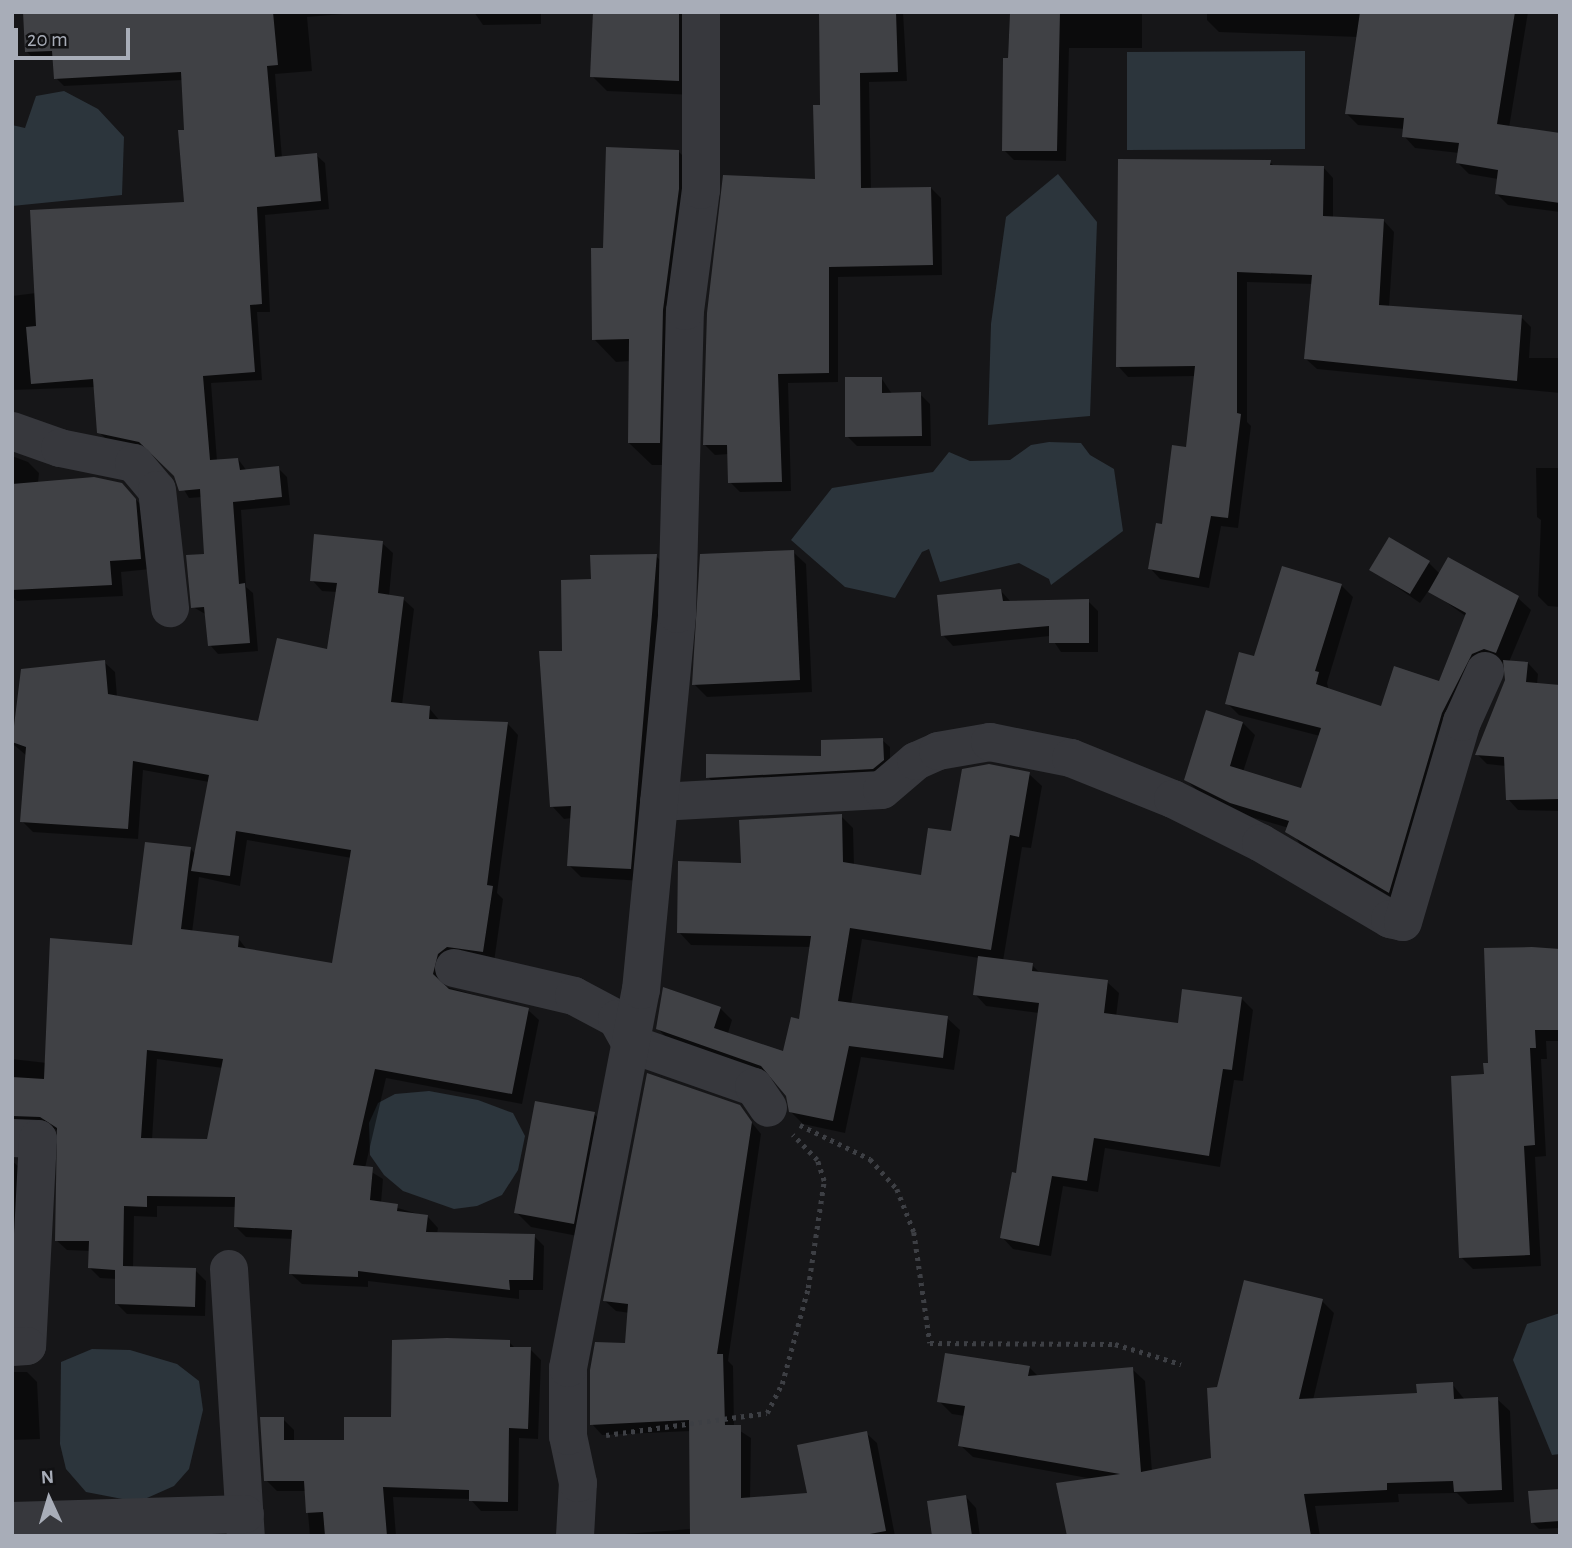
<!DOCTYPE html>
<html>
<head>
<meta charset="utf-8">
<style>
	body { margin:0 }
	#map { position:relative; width:1572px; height:1548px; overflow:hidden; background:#161618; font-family:"Alegreya Sans",sans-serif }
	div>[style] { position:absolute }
	.water>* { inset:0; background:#2c353c }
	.shadow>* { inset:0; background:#0007 }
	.building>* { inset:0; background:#404145 }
	.path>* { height:4.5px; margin-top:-2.25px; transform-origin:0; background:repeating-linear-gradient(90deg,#3d3f44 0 3.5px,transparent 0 8.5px) }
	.minor>* { height:38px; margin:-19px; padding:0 19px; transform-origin:19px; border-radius:19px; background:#37383d }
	span { translate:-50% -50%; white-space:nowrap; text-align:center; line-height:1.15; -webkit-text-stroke:7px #111113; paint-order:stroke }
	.frame { position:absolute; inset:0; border:14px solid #a8adb8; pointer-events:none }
	.north { position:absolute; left:14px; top:1464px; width:70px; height:70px; -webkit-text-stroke:5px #111113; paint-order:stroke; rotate:356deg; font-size:19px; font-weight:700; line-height:28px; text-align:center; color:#a8adb8 }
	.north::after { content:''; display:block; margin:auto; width:24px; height:32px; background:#a8adb8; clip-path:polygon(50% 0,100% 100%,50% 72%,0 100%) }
	.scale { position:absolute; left:14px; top:28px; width:116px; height:32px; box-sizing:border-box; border:4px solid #a8adb8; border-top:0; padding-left:9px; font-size:21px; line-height:24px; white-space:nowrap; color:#a8adb8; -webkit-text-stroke:5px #111113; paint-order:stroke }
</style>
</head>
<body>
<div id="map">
	<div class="water">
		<i style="clip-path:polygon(1305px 51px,1305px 149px,1127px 150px,1127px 52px)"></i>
		<i style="clip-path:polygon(64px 91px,98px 109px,124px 137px,122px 195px,12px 206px,12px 125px,25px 128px,36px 96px)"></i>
		<i style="clip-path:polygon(1058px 174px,1097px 222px,1090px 416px,988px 425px,991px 324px,1006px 217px)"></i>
		<i style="clip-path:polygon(1049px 442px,1081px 443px,1090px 455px,1114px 469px,1123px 531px,1051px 585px,1049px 579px,1019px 563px,940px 582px,929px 549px,922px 552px,895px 598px,845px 587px,791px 540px,832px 488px,933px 472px,949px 452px,970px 461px,1010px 460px,1031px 445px)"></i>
		<i style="clip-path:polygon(429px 1091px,478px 1100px,513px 1113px,525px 1136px,518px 1170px,502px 1195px,477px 1206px,454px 1209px,403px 1191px,384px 1175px,370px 1155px,369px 1123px,378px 1103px,395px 1094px)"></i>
		<i style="clip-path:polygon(1560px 1313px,1560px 1454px,1552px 1455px,1513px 1360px,1527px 1324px)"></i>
		<i style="clip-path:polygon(92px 1349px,130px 1350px,177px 1364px,199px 1381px,203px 1410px,189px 1469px,174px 1486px,138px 1502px,86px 1492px,66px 1469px,60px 1444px,61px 1362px)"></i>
	</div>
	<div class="shadow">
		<i style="clip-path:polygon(25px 12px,367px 12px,307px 17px,312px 71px,275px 74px,282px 158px,316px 155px,325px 163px,329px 209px,265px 215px,270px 312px,257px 312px,262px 380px,211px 383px,217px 461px,238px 459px,247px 471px,278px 468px,287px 477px,290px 505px,241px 510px,246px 587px,253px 593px,258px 651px,218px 654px,210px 645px,207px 615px,193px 607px,206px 556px,202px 497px,189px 498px,175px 475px,150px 450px,108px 441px,99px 432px,95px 387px,12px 390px,12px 296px,36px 293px,186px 204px,183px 80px,64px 86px,56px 78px,54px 59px,35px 60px,27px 52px)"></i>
		<i style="clip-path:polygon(474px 12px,541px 12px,541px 24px,483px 25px)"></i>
		<i style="clip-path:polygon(595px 12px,692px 12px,694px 95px,607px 91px,592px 76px)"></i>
		<i style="clip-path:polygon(821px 12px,903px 12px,907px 81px,869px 82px,871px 190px,931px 188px,941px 198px,942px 275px,838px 277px,838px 382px,788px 383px,791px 491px,740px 492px,730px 482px,729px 454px,715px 455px,705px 445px,816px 180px,822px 107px)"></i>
		<i style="clip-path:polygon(1010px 12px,1142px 12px,1142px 48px,1069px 48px,1066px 161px,1014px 160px,1004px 150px)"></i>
		<i style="clip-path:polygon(1207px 12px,1528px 12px,1509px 128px,1560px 135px,1560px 212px,1508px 205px,1496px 193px,1498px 179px,1469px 174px,1458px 163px,1459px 153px,1415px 148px,1404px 136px,1405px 129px,1358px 125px,1347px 114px,1358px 37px,1219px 32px,1207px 20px)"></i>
		<i style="clip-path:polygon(678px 151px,701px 174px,681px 465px,652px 465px,629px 443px,630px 361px,616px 362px,594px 339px,605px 249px)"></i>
		<i style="clip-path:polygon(1270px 162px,1275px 167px,1323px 167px,1333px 178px,1333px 218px,1384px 221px,1394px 232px,1389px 307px,1521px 317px,1531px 327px,1529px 358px,1560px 358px,1560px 393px,1317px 369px,1306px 359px,1313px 284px,1247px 282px,1247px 422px,1251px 426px,1238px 528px,1221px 526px,1209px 588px,1160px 579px,1150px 568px,1187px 449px,1196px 376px,1128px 377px,1118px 366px)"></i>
		<i style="clip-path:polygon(882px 379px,892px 394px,920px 394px,930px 404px,931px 446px,857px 446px,847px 436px)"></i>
		<i style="clip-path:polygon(12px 456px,28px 462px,39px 473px,38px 483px,133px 496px,147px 512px,151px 569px,121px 572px,123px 596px,17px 601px,12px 596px)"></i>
		<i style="clip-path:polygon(1536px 468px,1560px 468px,1560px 607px,1548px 606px,1538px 596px,1541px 520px,1537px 517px)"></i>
		<i style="clip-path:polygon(evenodd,382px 543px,393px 553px,389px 596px,403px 599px,414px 609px,402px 705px,429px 708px,440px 721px,508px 724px,518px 735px,497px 893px,503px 899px,494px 962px,443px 973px,443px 986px,528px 1010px,539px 1020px,522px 1104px,386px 1078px,365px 1168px,383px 1179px,381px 1203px,428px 1217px,438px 1228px,437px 1234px,534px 1236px,544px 1246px,543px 1290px,519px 1290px,519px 1299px,368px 1281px,368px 1287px,302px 1284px,291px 1274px,293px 1239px,246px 1237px,235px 1226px,236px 1207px,157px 1206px,157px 1217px,134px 1216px,133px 1268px,195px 1270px,206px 1281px,205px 1316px,127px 1314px,116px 1303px,117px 1279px,100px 1278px,90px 1268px,90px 1251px,67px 1250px,56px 1240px,59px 1132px,52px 1127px,12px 1130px,12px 1059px,47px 1063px,134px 947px,191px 849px,196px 855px,209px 782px,143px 770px,138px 839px,33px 832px,22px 821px,27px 756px,14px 745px,22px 670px,104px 662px,115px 672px,117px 697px,259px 723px,328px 651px,337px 592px,322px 591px,312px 580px,382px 543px,247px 840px,352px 858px,333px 965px,248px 951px,238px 938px,192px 933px,199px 877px,240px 886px,247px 840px,382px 543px,157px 1059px,223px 1068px,209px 1141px,152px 1140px,157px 1059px)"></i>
		<i style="clip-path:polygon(793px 552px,806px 564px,812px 692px,707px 697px,694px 684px)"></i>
		<i style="clip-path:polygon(656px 556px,668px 568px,642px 881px,581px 877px,569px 865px,572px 818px,564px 819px,552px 806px,564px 653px,592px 581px)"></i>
		<i style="clip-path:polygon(1429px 563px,1440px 574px,1518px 598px,1531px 610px,1509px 662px,1528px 663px,1538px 674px,1537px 684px,1560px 687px,1560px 811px,1518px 810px,1508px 799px,1506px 766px,1487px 764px,1477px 754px,1507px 680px,1505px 663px,1497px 661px,1401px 903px,1300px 844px,1289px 828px,1244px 815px,1199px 792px,1186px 780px,1243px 723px,1255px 735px,1243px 772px,1302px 790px,1320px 736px,1239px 715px,1227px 703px,1255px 658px,1341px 585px,1353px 597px,1327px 683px,1329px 691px,1382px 708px,1440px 684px,1467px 617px,1429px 590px,1420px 603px,1372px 570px)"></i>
		<i style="clip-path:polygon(1001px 591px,1011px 602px,1088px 601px,1098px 611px,1098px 652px,1061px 652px,1050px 636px,953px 646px,943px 635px)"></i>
		<i style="clip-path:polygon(882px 740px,890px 747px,890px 767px,881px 775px,715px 784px,708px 777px,823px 757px)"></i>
		<i style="clip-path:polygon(1029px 774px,1042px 786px,1031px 848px,1022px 847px,1003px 961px,1032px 965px,1040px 973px,1107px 982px,1119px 993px,1116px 1017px,1179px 1025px,1241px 998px,1253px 1010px,1243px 1081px,1234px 1080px,1220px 1167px,1105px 1148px,1098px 1192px,1063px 1186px,1051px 1256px,1013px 1249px,1002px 1237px,1017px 1175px,1039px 1013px,986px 1006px,975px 994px,979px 958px,862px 939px,851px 1004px,947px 1018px,960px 1030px,954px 1070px,861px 1057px,845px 1133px,803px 1124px,790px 1111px,788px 1095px,773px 1077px,670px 1041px,658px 1029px,720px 1008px,732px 1020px,728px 1033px,785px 1054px,801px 1021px,811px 947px,691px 945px,679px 932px,743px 864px,841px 816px,853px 828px,854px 866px,923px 877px,952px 833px)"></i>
		<i style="clip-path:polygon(1560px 950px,1560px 1041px,1546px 1041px,1547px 1059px,1541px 1059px,1546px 1156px,1535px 1157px,1541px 1266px,1473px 1269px,1461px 1257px,1486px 1076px)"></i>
		<i style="clip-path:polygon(739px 1107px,761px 1134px,728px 1361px,733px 1366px,734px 1427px,751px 1438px,750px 1499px,809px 1495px,866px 1433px,877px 1443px,895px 1536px,598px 1536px,691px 1529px,691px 1431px,602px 1435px,592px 1424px,627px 1345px,630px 1313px,616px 1311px,605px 1301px)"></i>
		<i style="clip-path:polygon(594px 1114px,609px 1129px,588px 1238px,531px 1227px,516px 1212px)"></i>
		<i style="clip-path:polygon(12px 1161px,25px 1172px,22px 1230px,12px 1229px)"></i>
		<i style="clip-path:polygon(1322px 1301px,1334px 1313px,1313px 1400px,1418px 1394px,1452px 1384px,1465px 1400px,1497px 1399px,1510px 1411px,1514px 1502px,1468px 1504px,1457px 1493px,1398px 1494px,1399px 1502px,1315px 1506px,1320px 1536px,1068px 1536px,1093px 1479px,973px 1457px,960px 1445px,965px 1416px,952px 1414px,939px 1401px,1029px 1367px,1039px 1377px,1132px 1369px,1145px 1381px,1152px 1472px,1213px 1460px,1219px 1389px)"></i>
		<i style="clip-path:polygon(509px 1342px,516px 1349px,530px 1349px,541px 1360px,538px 1439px,519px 1438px,518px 1511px,481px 1511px,470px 1499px,393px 1497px,396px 1536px,310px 1536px,306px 1491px,277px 1491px,266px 1480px,283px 1419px,294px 1430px,294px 1441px,346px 1441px,393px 1419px)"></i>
		<i style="clip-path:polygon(12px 1372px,27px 1372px,37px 1382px,40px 1439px,12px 1440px)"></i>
		<i style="clip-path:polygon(1560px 1491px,1560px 1528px,1539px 1529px,1532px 1522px)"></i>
		<i style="clip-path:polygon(966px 1497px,976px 1508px,980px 1536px,934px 1536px)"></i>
	</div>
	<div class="building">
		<i style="clip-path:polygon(23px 12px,273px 12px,278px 65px,267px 66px,275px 157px,317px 153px,321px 201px,257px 207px,262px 304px,250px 305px,255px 372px,203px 376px,210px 460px,238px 458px,240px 470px,279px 466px,282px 497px,233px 502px,239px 584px,245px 583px,250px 643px,208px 646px,204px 607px,191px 608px,186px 555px,204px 554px,200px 489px,179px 491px,174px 476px,139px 442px,97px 433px,93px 379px,31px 384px,26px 327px,36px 326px,30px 210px,184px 202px,178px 130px,184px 130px,181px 72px,54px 79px,52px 51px,25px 52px)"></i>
		<i style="clip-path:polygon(593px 12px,679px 12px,679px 81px,590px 77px)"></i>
		<i style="clip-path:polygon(819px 12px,896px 12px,898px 72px,860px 73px,861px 188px,931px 187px,933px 265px,829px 267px,829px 373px,778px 374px,782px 482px,728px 483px,727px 445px,703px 445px,707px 313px,723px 175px,815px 179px,813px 105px,820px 105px)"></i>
		<i style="clip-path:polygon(1010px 12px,1060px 12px,1057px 151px,1002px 151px,1003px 58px,1008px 58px)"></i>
		<i style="clip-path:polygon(1360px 12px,1515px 12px,1497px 124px,1560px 133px,1560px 203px,1495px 194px,1498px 170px,1456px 163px,1459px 143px,1402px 137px,1404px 118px,1345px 114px)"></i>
		<i style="clip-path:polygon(606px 147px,679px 150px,679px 189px,663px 310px,660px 443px,628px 443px,629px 339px,592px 340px,591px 248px,603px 248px)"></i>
		<i style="clip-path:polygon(1118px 159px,1271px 160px,1270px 165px,1324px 166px,1323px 216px,1384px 219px,1379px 305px,1522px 315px,1517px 381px,1304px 359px,1312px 275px,1237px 272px,1237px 413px,1241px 414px,1228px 518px,1211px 516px,1199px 578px,1148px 569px,1156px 523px,1162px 524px,1172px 445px,1186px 447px,1195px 366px,1116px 367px)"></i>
		<i style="clip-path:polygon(845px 377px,882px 377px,882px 393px,921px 392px,922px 436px,845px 437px)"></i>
		<i style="clip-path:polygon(94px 477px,122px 483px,136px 499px,141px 559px,110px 561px,112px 585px,12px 590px,12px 484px)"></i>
		<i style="clip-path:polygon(evenodd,314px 534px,383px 541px,378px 593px,404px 597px,391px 702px,430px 706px,429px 719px,508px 722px,487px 885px,493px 886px,483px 952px,447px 947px,438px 954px,433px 974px,449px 989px,529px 1008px,512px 1094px,375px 1069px,353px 1165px,373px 1167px,370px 1200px,398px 1204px,397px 1211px,428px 1215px,426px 1232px,535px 1234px,533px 1280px,509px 1280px,510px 1290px,358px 1271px,358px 1277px,289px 1274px,292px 1230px,234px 1227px,235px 1197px,147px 1196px,147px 1207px,124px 1206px,123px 1266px,196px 1268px,195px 1307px,115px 1304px,115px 1270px,88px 1268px,89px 1241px,55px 1241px,57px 1128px,40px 1117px,12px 1116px,12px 1077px,44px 1079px,50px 938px,132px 945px,145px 842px,191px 847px,181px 929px,239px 936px,238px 947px,332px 963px,351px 850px,236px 831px,230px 876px,191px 871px,209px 775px,133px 761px,128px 829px,20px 822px,26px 747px,12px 742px,21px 669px,105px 660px,108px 694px,258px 721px,277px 638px,327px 649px,337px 583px,310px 581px,314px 534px,147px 1050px,223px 1059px,207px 1139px,141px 1138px,147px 1050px)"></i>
		<i style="clip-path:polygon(1389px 537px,1430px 561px,1410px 594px,1369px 570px)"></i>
		<i style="clip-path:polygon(794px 550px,800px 680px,692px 685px,700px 554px)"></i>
		<i style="clip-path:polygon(657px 554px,631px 869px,567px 866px,571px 806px,550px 807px,539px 651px,562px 651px,561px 580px,591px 579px,590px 555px)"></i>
		<i style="clip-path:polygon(1448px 557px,1519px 596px,1496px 653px,1484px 649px,1472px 654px,1442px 713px,1389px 893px,1285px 832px,1289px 821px,1230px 803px,1184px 780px,1206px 710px,1243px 722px,1230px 766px,1301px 788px,1321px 728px,1225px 704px,1239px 652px,1254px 656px,1282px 566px,1342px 584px,1315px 671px,1319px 672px,1316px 684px,1381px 706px,1394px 666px,1439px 681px,1466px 613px,1428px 592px)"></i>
		<i style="clip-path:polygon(1001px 589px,1003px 601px,1089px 599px,1089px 643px,1049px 643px,1049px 626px,941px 636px,937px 595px)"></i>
		<i style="clip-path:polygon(1503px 660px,1528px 662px,1526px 682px,1560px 685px,1560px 799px,1506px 800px,1504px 757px,1475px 755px,1505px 680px)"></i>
		<i style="clip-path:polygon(883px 738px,884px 760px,873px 769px,706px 778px,706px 754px,821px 756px,821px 740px)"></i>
		<i style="clip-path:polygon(989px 764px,1030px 772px,1019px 837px,1010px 835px,991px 950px,850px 928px,838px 1001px,948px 1016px,943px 1058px,849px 1046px,833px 1121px,789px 1112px,786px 1096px,761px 1066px,656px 1029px,663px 987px,721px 1007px,714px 1028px,783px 1051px,791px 1017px,799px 1019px,811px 936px,677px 933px,678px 861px,741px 863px,739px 820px,842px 814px,843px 862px,921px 875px,928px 828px,951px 831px,962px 769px)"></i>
		<i style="clip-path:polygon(1532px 947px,1560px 949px,1560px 1030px,1535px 1030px,1536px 1048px,1530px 1048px,1535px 1145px,1524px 1146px,1530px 1255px,1459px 1258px,1451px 1076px,1484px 1074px,1483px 1063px,1488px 1063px,1484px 948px)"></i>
		<i style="clip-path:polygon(978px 956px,1033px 963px,1032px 971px,1108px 980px,1104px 1013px,1178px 1023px,1182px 989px,1242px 997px,1232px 1070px,1223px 1069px,1209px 1156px,1094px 1138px,1087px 1181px,1052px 1176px,1039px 1246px,1000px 1238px,1012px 1172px,1016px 1173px,1039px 1003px,973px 995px)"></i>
		<i style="clip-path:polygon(647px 1073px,740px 1105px,752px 1122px,717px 1354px,723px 1354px,725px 1425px,741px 1425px,741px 1498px,807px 1493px,797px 1445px,867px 1431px,886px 1531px,859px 1536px,690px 1536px,689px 1420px,590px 1425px,590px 1370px,595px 1342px,625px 1343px,628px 1304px,603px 1301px)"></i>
		<i style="clip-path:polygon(535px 1101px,595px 1112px,574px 1224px,514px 1213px)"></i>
		<i style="clip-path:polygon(1244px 1280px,1323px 1299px,1299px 1399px,1417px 1393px,1416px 1384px,1453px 1382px,1454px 1399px,1498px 1397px,1502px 1490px,1454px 1492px,1453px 1481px,1387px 1483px,1387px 1490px,1304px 1494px,1311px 1536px,1067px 1536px,1056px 1483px,1120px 1474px,958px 1446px,965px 1406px,937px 1402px,945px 1353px,1030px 1366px,1028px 1376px,1133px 1367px,1141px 1472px,1211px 1458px,1207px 1388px,1217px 1387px)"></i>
		<i style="clip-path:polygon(447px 1338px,510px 1340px,510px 1347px,531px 1347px,528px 1429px,509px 1428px,508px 1502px,469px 1501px,469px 1490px,383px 1487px,387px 1536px,325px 1536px,323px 1512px,306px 1513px,304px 1481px,264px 1481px,260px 1417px,284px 1417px,284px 1440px,344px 1440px,344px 1417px,391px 1417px,392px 1340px)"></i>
		<i style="clip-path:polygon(1560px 1489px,1560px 1521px,1531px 1523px,1528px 1491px)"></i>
		<i style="clip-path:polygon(966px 1495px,972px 1536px,932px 1536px,927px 1501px)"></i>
	</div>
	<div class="path">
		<i style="left:800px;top:1125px;width:78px;rotate:25.9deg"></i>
		<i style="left:870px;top:1159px;width:40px;rotate:48deg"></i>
		<i style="left:897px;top:1189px;width:46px;rotate:68.4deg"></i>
		<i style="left:914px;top:1232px;width:112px;rotate:81.8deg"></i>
		<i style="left:930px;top:1343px;width:185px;rotate:0.3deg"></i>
		<i style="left:1115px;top:1344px;width:69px;rotate:16.9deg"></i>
		<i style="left:606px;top:1435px;width:162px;rotate:-7.8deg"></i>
		<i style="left:767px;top:1413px;width:33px;rotate:-63deg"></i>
		<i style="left:782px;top:1384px;width:99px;rotate:-74.8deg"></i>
		<i style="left:808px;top:1288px;width:108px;rotate:-81.5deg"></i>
		<i style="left:824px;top:1181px;width:22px;rotate:-108deg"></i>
		<i style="left:817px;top:1160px;width:35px;rotate:-134deg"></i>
	</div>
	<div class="minor">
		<i style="left:12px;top:431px;width:51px;rotate:19.5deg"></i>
		<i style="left:60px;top:448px;width:76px;rotate:11.5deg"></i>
		<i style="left:134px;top:463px;width:35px;rotate:50deg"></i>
		<i style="left:157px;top:490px;width:119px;rotate:83.7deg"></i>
		<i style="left:659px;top:802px;width:223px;rotate:-3.1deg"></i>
		<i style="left:882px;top:790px;width:45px;rotate:-40.5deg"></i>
		<i style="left:916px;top:761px;width:24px;rotate:-24deg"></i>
		<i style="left:938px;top:751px;width:53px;rotate:-9.8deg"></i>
		<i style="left:990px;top:742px;width:83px;rotate:11.2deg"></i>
		<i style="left:1071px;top:758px;width:110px;rotate:21.9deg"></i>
		<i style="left:1173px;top:799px;width:98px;rotate:26.6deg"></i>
		<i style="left:1261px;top:843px;width:150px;rotate:30.5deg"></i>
		<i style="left:1390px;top:919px;width:13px;rotate:13deg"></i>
		<i style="left:1403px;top:922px;width:209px;rotate:-73.6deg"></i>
		<i style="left:1462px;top:722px;width:56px;rotate:-65.7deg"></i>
		<i style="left:454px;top:968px;width:123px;rotate:13.1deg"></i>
		<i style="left:574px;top:996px;width:49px;rotate:28.1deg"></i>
		<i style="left:617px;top:1019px;width:29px;rotate:61deg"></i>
		<i style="left:631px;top:1044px;width:130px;rotate:19.3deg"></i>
		<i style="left:754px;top:1087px;width:25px;rotate:56deg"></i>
		<i style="left:12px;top:1138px;width:26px;rotate:2deg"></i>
		<i style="left:38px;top:1139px;width:207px;rotate:93deg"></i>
		<i style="left:27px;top:1346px;width:15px;rotate:176deg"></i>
		<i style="left:229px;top:1269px;width:268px;rotate:86.4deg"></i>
		<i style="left:12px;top:1521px;width:233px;rotate:-1.7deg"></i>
		<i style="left:575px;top:1536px;width:53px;rotate:-86.8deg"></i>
		<i style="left:578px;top:1483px;width:48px;rotate:-102deg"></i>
		<i style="left:568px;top:1436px;width:68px;rotate:-90deg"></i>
		<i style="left:568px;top:1368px;width:385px;rotate:-79.1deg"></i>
		<i style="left:641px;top:990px;width:378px;rotate:-84.5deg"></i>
		<i style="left:677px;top:614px;width:303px;rotate:-88.5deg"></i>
		<i style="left:685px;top:311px;width:122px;rotate:-82.5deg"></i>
		<i style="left:701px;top:190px;width:178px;rotate:-90deg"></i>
	</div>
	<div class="frame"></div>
	<div class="north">N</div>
	<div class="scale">20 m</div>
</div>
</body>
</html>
